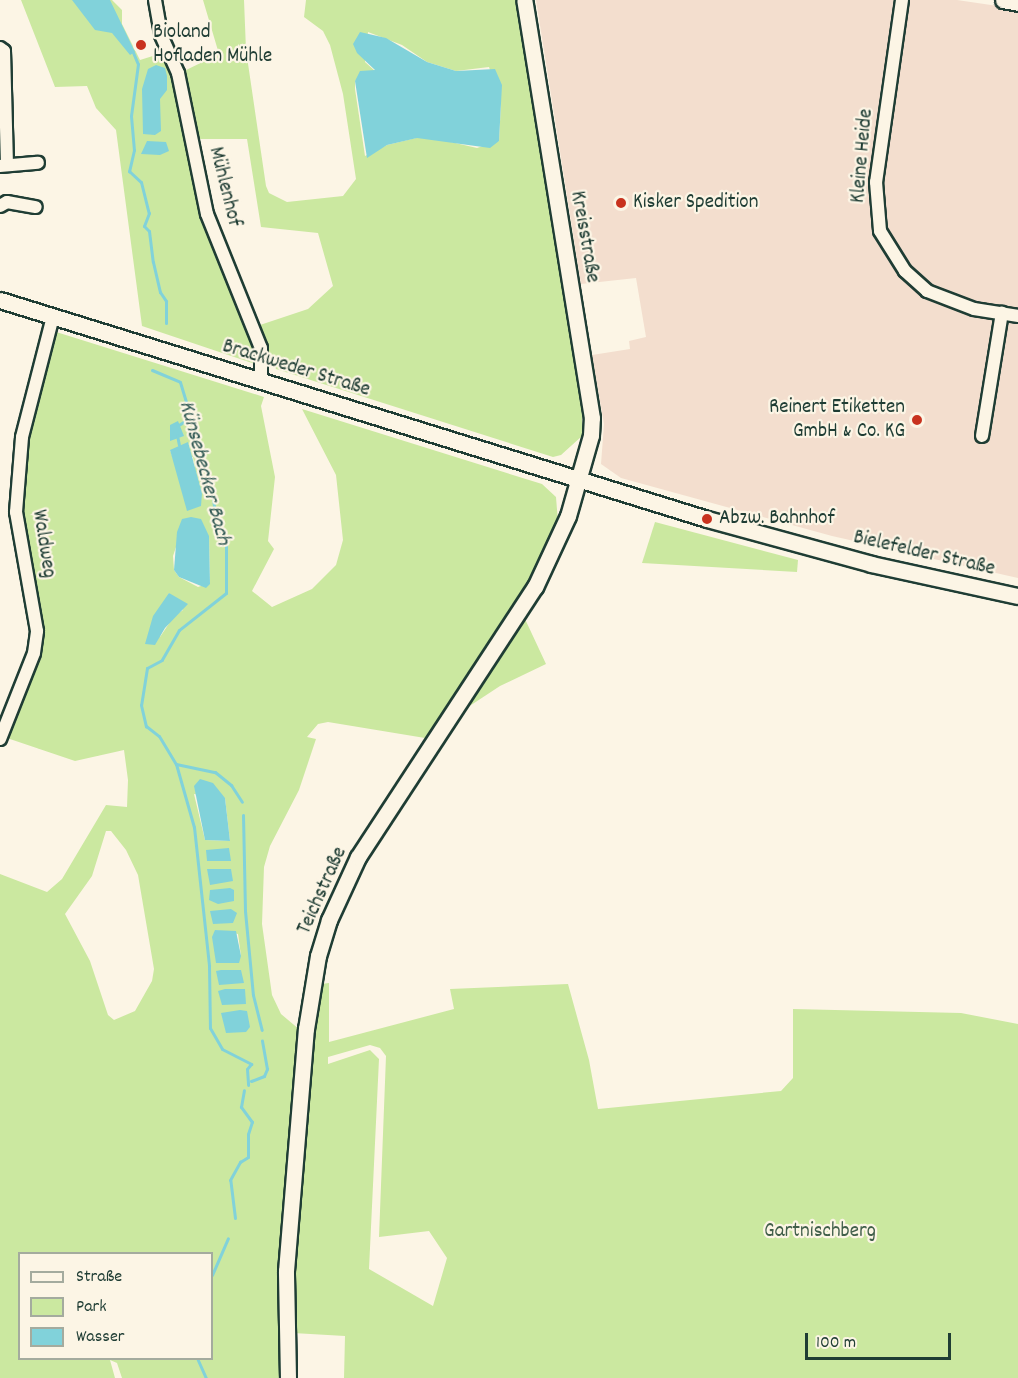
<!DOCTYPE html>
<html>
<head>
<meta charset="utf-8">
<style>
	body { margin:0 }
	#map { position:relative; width:1018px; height:1378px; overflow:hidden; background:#fcf5e5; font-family:Dekko,sans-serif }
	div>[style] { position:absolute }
	.built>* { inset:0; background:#f3dece }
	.green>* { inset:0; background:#cbe8a0 }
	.water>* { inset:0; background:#81d2da }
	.stream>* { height:3px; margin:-1.5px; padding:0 1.5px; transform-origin:1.5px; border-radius:1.5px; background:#81d2da }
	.roads { filter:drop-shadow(2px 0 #1f3d34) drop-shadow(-2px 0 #1f3d34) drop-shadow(0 2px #1f3d34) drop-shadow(0 -2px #1f3d34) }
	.minor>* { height:12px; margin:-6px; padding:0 6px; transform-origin:6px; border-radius:6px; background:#fcf5e5 }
	.tertiary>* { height:15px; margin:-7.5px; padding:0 7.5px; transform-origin:7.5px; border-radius:7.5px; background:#fcf5e5 }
	.dots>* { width:16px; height:16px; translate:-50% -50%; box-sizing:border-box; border:3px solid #fcf5e5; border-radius:50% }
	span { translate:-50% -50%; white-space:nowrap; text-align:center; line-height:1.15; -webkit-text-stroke:4.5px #fcf5e5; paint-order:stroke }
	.poi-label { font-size:21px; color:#1f3d34 }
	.left { translate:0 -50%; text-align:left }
	.right { translate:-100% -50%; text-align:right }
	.street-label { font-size:21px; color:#1f3d34 }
	.park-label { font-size:21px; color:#415f4a }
	.water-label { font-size:22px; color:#335b55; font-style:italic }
	.legend { position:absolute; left:18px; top:1252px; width:195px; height:108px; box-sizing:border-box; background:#fcf5e5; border:2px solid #a4ab9e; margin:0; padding:8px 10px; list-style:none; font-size:18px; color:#1f3d34 }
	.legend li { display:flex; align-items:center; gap:12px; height:30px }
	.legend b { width:30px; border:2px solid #a4ab9e }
	.scale { position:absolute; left:805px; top:1333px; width:146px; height:27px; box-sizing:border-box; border:3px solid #1f3d34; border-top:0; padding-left:8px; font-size:18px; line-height:21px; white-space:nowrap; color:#1f3d34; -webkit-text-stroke:4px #fcf5e5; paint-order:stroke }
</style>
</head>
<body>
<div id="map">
	<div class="built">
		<i style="clip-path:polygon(536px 0,957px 0,1018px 9px,1018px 578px,832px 536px,621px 478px,601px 464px,604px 424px,592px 355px,630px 349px,629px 341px,646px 337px,636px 278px,581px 284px)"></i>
	</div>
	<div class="green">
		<i style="clip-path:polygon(21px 0,112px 0,122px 10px,122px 24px,140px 60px,156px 55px,169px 67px,205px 214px,256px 345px,255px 364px,142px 326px,116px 130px,96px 108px,87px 86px,55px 87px)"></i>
		<i style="clip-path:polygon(evenodd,203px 0,244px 0,246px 50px,266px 186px,269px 193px,287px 202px,343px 196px,356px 179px,343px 94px,330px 45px,323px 31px,304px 17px,306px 0,517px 0,582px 413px,582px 436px,561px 455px,553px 457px,276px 369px,257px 326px,308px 309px,333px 286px,318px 233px,261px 227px,247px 139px,198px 139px,182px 72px,219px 54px,203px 0,368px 32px,402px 45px,427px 62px,456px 71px,489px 67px,501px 103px,499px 141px,477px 148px,429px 137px,416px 138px,387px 145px,365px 156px,355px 89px,355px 81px,369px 71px,375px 71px,365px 62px,368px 32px)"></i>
		<i style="clip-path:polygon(evenodd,53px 331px,264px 397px,261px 406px,275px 477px,268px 541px,274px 549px,252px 591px,272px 607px,312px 589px,336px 565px,343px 540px,336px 475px,302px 409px,542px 484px,556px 497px,558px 522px,531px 585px,471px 677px,425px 738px,328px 722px,318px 724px,307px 737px,316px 739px,299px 790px,270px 846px,264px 867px,262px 924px,272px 995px,281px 1014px,300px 1030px,321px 984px,329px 983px,329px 1042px,454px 1009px,450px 989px,568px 984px,589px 1060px,598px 1109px,781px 1091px,793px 1078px,793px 1009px,961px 1013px,1018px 1024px,1018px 1378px,344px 1378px,345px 1336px,293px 1333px,281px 1290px,281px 1378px,122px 1378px,117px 1363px,110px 1360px,115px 1378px,0 1378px,0 874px,47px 892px,62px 879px,106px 805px,127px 807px,128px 780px,124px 750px,75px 761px,4px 737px,39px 657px,40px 623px,20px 537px,23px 457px,53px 331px,170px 450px,193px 457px,201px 506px,185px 504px,186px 495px,170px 450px,53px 331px,209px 536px,210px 583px,198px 587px,179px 577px,174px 570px,173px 556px,178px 541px,209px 536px,53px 331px,169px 593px,183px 610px,174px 616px,160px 637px,169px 593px,53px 331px,194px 794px,225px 798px,230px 841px,205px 840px,194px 794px,53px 331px,106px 831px,111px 831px,126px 850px,138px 875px,154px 969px,152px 981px,135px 1011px,114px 1020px,108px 1015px,90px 961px,65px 914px,92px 876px,106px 831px,53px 331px,215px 930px,238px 934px,241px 956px,215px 930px,53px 331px,370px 1045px,380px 1048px,386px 1056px,379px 1237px,429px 1231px,447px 1258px,433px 1306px,369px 1269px,379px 1059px,370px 1050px,328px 1064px,328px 1057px,370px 1045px,53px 331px,20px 1254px,212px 1254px,212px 1358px,20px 1358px,20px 1254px)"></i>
		<i style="clip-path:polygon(655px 522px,798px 560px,797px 572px,642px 563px)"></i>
		<i style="clip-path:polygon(525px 619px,546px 664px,500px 686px,462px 711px)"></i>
	</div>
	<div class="water">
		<i style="clip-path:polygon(72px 0,110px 0,135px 52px,130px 55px,112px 33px,95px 30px)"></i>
		<i style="clip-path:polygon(360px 32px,386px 38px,427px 62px,456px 71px,495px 69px,502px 85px,499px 141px,490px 148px,417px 138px,387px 145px,367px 158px,355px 81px,360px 71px,375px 70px,357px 53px,353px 44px)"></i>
		<i style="clip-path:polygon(156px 65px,165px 68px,167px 76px,167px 90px,160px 99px,161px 131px,155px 135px,143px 134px,142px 89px,148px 69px)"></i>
		<i style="clip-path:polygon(147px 141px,166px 142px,169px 151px,160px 155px,141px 154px)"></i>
		<i style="clip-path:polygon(178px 421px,184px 436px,170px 441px,170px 425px)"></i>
		<i style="clip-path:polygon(188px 442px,202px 493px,201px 506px,187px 511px,170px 450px)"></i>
		<i style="clip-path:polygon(191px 517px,201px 519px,209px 536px,210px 584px,206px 588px,179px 577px,174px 570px,177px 532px,182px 519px)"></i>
		<i style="clip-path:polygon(169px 593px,188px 604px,165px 628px,155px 645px,145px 644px,153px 616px)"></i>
		<i style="clip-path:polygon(200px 779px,213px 783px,225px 798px,230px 841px,205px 840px,194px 786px)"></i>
		<i style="clip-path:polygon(229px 848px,231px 861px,207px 861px,206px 850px)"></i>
		<i style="clip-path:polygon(207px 869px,231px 869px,233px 881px,210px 885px)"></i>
		<i style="clip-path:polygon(230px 888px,234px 890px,234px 901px,218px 904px,209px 900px,210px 890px)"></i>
		<i style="clip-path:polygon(231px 909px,237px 913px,233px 923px,213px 924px,210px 911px)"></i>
		<i style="clip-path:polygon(215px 930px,236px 931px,241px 956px,239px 963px,216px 963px,212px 937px)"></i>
		<i style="clip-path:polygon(221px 970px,241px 970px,244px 983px,219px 985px,216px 971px)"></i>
		<i style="clip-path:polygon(225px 989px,245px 989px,246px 1004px,222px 1005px,218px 991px)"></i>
		<i style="clip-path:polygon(240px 1010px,247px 1011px,250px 1027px,246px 1032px,226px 1033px,221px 1013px)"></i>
	</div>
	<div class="stream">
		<i style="left:132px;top:50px;width:15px;rotate:67deg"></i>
		<i style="left:138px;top:64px;width:52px;rotate:97.7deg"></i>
		<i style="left:131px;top:116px;width:34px;rotate:85deg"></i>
		<i style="left:134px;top:150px;width:22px;rotate:103deg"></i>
		<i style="left:129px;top:171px;width:16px;rotate:43deg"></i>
		<i style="left:141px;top:182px;width:32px;rotate:76deg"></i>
		<i style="left:149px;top:213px;width:14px;rotate:111deg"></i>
		<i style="left:144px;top:226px;width:7px;rotate:45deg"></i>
		<i style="left:149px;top:231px;width:31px;rotate:83deg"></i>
		<i style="left:153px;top:262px;width:31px;rotate:77deg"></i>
		<i style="left:160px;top:292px;width:11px;rotate:56deg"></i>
		<i style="left:166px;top:301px;width:22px;rotate:90deg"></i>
		<i style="left:152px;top:370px;width:30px;rotate:23deg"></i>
		<i style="left:180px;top:382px;width:108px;rotate:73.2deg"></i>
		<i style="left:211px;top:485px;width:42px;rotate:81.9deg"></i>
		<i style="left:217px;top:527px;width:14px;rotate:51deg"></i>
		<i style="left:226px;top:538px;width:55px;rotate:90deg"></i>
		<i style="left:226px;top:593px;width:60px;rotate:141.8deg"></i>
		<i style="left:179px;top:630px;width:34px;rotate:120deg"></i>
		<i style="left:162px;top:660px;width:17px;rotate:152deg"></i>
		<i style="left:147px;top:668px;width:37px;rotate:99deg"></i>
		<i style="left:141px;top:705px;width:22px;rotate:77deg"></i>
		<i style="left:146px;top:726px;width:16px;rotate:38deg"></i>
		<i style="left:159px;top:736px;width:33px;rotate:59deg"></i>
		<i style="left:176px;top:764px;width:66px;rotate:74.1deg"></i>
		<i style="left:194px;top:827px;width:140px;rotate:83.8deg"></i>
		<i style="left:209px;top:966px;width:62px;rotate:89.1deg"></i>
		<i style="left:210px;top:1028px;width:24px;rotate:60deg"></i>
		<i style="left:222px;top:1049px;width:33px;rotate:27deg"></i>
		<i style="left:251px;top:1064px;width:6px;rotate:129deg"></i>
		<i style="left:247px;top:1069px;width:16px;rotate:86deg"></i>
		<i style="left:177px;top:426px;width:15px;rotate:-32deg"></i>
		<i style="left:177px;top:435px;width:10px;rotate:79deg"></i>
		<i style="left:176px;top:764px;width:40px;rotate:12deg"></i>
		<i style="left:215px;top:772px;width:21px;rotate:39deg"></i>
		<i style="left:231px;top:785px;width:20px;rotate:57deg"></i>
		<i style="left:243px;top:815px;width:96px;rotate:88.8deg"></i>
		<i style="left:245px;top:911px;width:84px;rotate:84.6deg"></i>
		<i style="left:253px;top:995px;width:36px;rotate:76deg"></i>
		<i style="left:251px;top:1081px;width:14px;rotate:-21deg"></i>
		<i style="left:264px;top:1076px;width:8px;rotate:-67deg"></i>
		<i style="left:267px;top:1069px;width:29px;rotate:-100deg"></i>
		<i style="left:235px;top:1218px;width:38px;rotate:-97deg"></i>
		<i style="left:230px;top:1180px;width:21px;rotate:-61deg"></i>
		<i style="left:240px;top:1162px;width:9px;rotate:-32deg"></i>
		<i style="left:248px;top:1157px;width:23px;rotate:-90deg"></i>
		<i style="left:248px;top:1134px;width:13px;rotate:-72deg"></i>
		<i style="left:252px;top:1122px;width:19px;rotate:-126deg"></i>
		<i style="left:241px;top:1107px;width:17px;rotate:-80deg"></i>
		<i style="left:212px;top:1275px;width:40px;rotate:-66.6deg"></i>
		<i style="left:197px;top:1358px;width:22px;rotate:66deg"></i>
	</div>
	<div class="roads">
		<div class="minor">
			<i style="left:155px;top:0;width:36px;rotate:80deg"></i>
			<i style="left:161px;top:35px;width:42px;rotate:65.9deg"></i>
			<i style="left:178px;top:73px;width:144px;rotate:78.4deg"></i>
			<i style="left:207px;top:214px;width:144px;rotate:68.1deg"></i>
			<i style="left:261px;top:348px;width:32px;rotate:90deg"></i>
			<i style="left:902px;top:0;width:184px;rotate:98.1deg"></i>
			<i style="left:876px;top:182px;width:49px;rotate:85.3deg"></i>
			<i style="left:880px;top:231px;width:47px;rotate:58deg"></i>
			<i style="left:905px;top:271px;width:30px;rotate:42deg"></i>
			<i style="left:927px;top:291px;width:50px;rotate:21deg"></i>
			<i style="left:974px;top:309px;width:45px;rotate:9deg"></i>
			<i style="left:0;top:48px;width:5px;rotate:37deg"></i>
			<i style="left:4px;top:51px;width:114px;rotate:88.5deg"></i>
			<i style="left:0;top:166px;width:38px;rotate:-5deg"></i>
			<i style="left:0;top:206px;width:8px;rotate:-30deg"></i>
			<i style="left:7px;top:202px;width:29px;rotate:10deg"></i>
			<i style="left:982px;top:436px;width:125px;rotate:-80.8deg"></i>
			<i style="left:0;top:739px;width:92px;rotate:-68.4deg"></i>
			<i style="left:34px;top:653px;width:22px;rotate:-82deg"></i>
			<i style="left:37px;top:631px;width:121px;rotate:-100deg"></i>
			<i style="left:16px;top:512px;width:75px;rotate:-85.4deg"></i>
			<i style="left:22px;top:437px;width:125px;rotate:-75.6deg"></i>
		</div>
		<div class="tertiary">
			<i style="left:1003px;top:0;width:15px;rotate:11deg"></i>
			<i style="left:0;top:300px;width:740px;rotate:17.21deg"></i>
			<i style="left:707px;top:519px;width:170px;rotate:15.3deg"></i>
			<i style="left:871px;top:564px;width:150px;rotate:12.3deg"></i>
			<i style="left:288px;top:1378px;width:107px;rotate:-91.1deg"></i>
			<i style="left:286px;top:1271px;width:243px;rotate:-85.3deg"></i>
			<i style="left:306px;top:1029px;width:74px;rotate:-80.7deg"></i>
			<i style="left:318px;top:956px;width:38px;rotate:-73deg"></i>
			<i style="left:329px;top:920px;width:69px;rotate:-65.3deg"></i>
			<i style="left:358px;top:857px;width:323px;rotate:-56.8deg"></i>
			<i style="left:535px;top:587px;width:78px;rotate:-65.1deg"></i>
			<i style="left:568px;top:516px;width:84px;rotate:-74.1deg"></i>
			<i style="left:591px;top:435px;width:17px;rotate:-87deg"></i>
			<i style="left:592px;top:418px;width:423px;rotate:-99.2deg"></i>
		</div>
	</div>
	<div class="dots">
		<i style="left:141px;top:45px;background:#c8321e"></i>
		<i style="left:621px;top:203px;background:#c8321e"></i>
		<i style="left:917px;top:420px;background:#c8321e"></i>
		<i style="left:707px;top:519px;background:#c8321e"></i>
	</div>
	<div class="poi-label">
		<span class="left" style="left:153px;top:45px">Bioland<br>Hofladen Mühle</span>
		<span class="left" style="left:633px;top:203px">Kisker Spedition</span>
		<span class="right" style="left:905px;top:420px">Reinert Etiketten<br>GmbH &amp; Co. KG</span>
		<span class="left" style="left:719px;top:519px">Abzw. Bahnhof</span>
	</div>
	<div class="street-label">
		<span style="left:863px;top:156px;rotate:-85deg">Kleine Heide</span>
		<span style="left:224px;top:187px;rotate:76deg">Mühlenhof</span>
		<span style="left:584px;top:237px;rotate:80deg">Kreisstraße</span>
		<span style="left:296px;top:369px;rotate:17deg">Brackweder Straße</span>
		<span style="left:43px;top:544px;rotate:81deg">Waldweg</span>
		<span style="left:924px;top:554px;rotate:13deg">Bielefelder Straße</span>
		<span style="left:323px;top:891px;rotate:-66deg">Teichstraße</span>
	</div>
	<div class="park-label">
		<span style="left:820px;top:1232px">Gartnischberg</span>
	</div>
	<div class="water-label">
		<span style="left:204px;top:473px;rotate:75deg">Künsebecker Bach</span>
	</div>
	<ul class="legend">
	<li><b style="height:8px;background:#fcf5e5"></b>Straße</li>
	<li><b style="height:16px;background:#cbe8a0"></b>Park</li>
	<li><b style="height:16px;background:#81d2da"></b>Wasser</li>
	</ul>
	<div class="scale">100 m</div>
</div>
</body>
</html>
